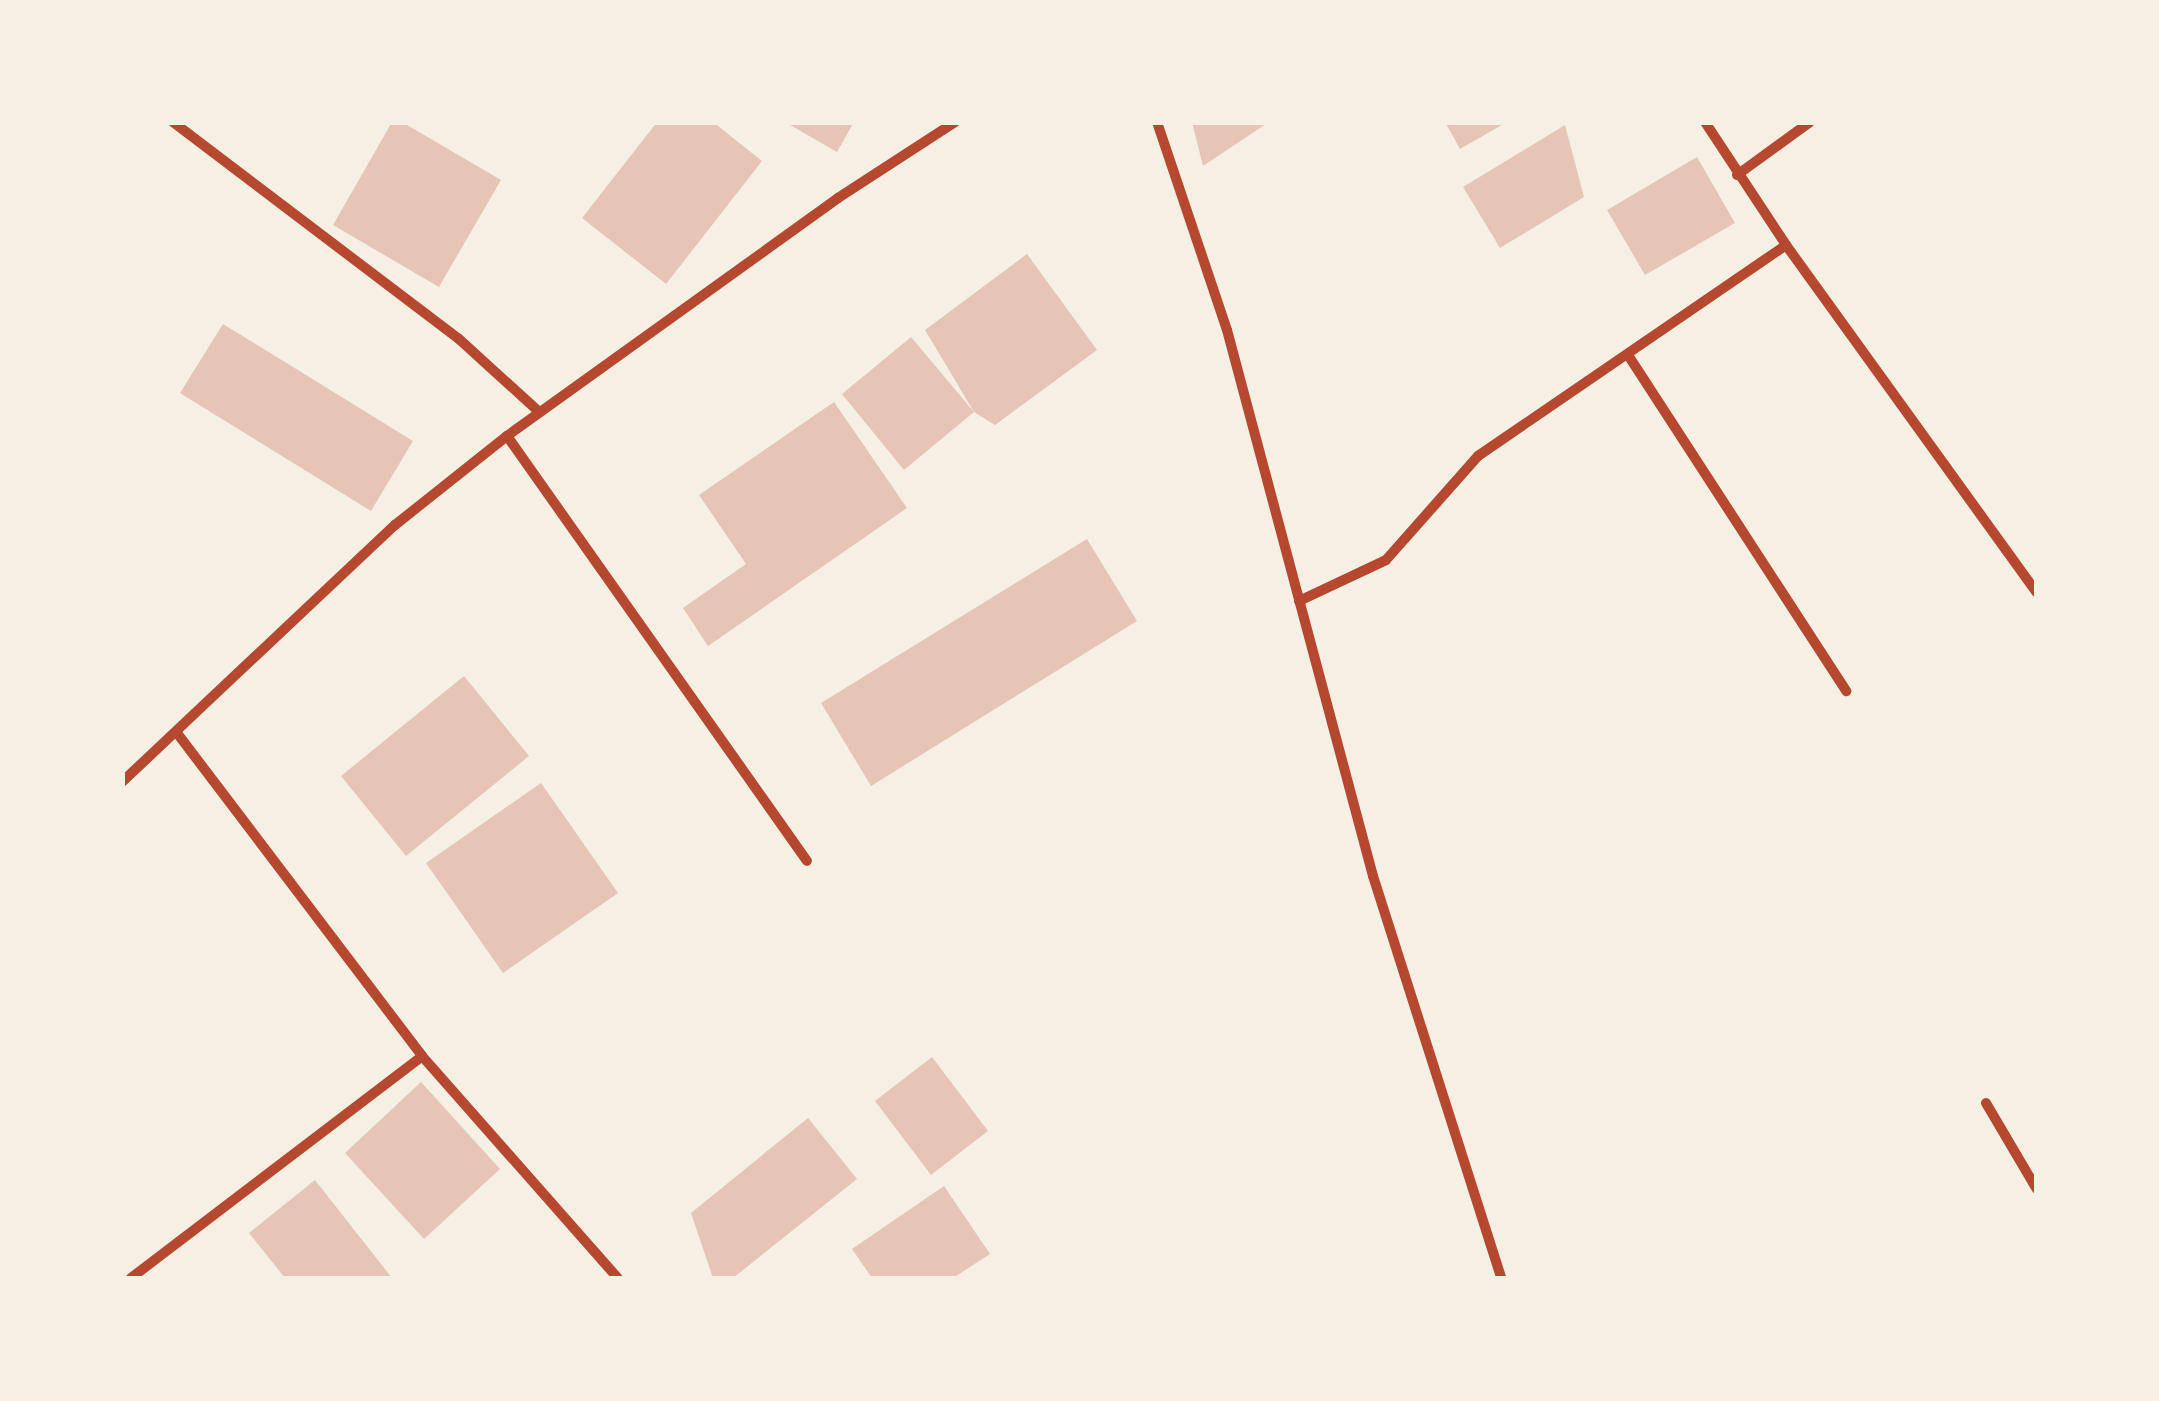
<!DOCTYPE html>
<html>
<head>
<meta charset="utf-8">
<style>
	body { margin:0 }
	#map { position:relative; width:2159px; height:1401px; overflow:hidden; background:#f6efe4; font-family:"Work Sans",sans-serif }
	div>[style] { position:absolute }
	.building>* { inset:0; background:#e6c5b7 }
	.minor>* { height:10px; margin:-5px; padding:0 5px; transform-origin:5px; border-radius:5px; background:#b5482f }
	span { translate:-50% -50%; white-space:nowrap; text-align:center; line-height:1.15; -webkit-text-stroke:10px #f6efe4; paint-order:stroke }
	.frame { position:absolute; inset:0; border:125px solid #f6efe4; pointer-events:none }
</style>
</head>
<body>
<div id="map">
	<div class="building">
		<i style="clip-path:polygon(392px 122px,402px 122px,501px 180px,439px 287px,333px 225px)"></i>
		<i style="clip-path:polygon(657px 122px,713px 122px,762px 161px,666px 284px,582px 218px)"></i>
		<i style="clip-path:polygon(785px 122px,854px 122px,837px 152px)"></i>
		<i style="clip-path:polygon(1192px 122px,1269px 122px,1203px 166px)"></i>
		<i style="clip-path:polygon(1445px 122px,1507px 122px,1460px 149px)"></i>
		<i style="clip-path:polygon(1565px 125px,1584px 197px,1500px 248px,1463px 187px)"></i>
		<i style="clip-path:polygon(1697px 157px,1735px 223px,1645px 275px,1607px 210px)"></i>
		<i style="clip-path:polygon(1027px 254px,1097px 350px,995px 425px,974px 412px,925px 330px)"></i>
		<i style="clip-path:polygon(223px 324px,413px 441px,371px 511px,180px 393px)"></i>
		<i style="clip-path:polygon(911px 337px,974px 412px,904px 470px,842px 394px)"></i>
		<i style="clip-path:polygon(834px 402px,907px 508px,708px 646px,683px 608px,746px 564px,699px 495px)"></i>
		<i style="clip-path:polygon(1087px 539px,1137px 621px,871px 786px,821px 703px)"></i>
		<i style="clip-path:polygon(464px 676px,529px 756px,406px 856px,341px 776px)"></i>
		<i style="clip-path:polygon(541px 783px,618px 893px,503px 973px,426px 863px)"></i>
		<i style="clip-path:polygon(932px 1057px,988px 1131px,931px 1175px,875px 1101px)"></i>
		<i style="clip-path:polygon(421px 1082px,500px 1169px,424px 1239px,345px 1153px)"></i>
		<i style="clip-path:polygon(808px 1118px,857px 1179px,733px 1278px,713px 1278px,691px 1213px)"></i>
		<i style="clip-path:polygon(315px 1180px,392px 1278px,285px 1278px,249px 1233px)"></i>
		<i style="clip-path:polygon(944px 1186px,990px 1254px,953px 1278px,872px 1278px,852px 1249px)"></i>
	</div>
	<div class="minor">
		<i style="left:173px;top:122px;width:359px;rotate:37.2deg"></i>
		<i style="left:459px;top:339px;width:107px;rotate:42.3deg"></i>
		<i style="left:1157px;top:122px;width:219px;rotate:71.4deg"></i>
		<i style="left:1227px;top:330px;width:565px;rotate:75.03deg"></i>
		<i style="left:1373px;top:876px;width:422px;rotate:72.3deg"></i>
		<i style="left:1705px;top:122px;width:147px;rotate:56.6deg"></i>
		<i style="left:1786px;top:245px;width:428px;rotate:54.2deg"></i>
		<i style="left:1737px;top:175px;width:90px;rotate:-36deg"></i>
		<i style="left:1628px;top:355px;width:401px;rotate:57deg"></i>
		<i style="left:507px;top:436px;width:520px;rotate:54.78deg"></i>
		<i style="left:1299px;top:601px;width:96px;rotate:-25.2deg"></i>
		<i style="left:1386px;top:560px;width:139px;rotate:-48.5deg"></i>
		<i style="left:1478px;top:456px;width:373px;rotate:-34.4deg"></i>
		<i style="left:177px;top:733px;width:405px;rotate:52.8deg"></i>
		<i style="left:422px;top:1056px;width:296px;rotate:48.6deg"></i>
		<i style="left:122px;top:782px;width:375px;rotate:-43.3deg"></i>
		<i style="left:395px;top:525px;width:143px;rotate:-38.5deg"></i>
		<i style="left:507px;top:436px;width:408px;rotate:-35.7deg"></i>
		<i style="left:838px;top:198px;width:140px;rotate:-33deg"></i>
		<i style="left:1986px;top:1103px;width:99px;rotate:59.5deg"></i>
		<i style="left:131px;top:1278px;width:366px;rotate:-37.3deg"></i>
	</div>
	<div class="frame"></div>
</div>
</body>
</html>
